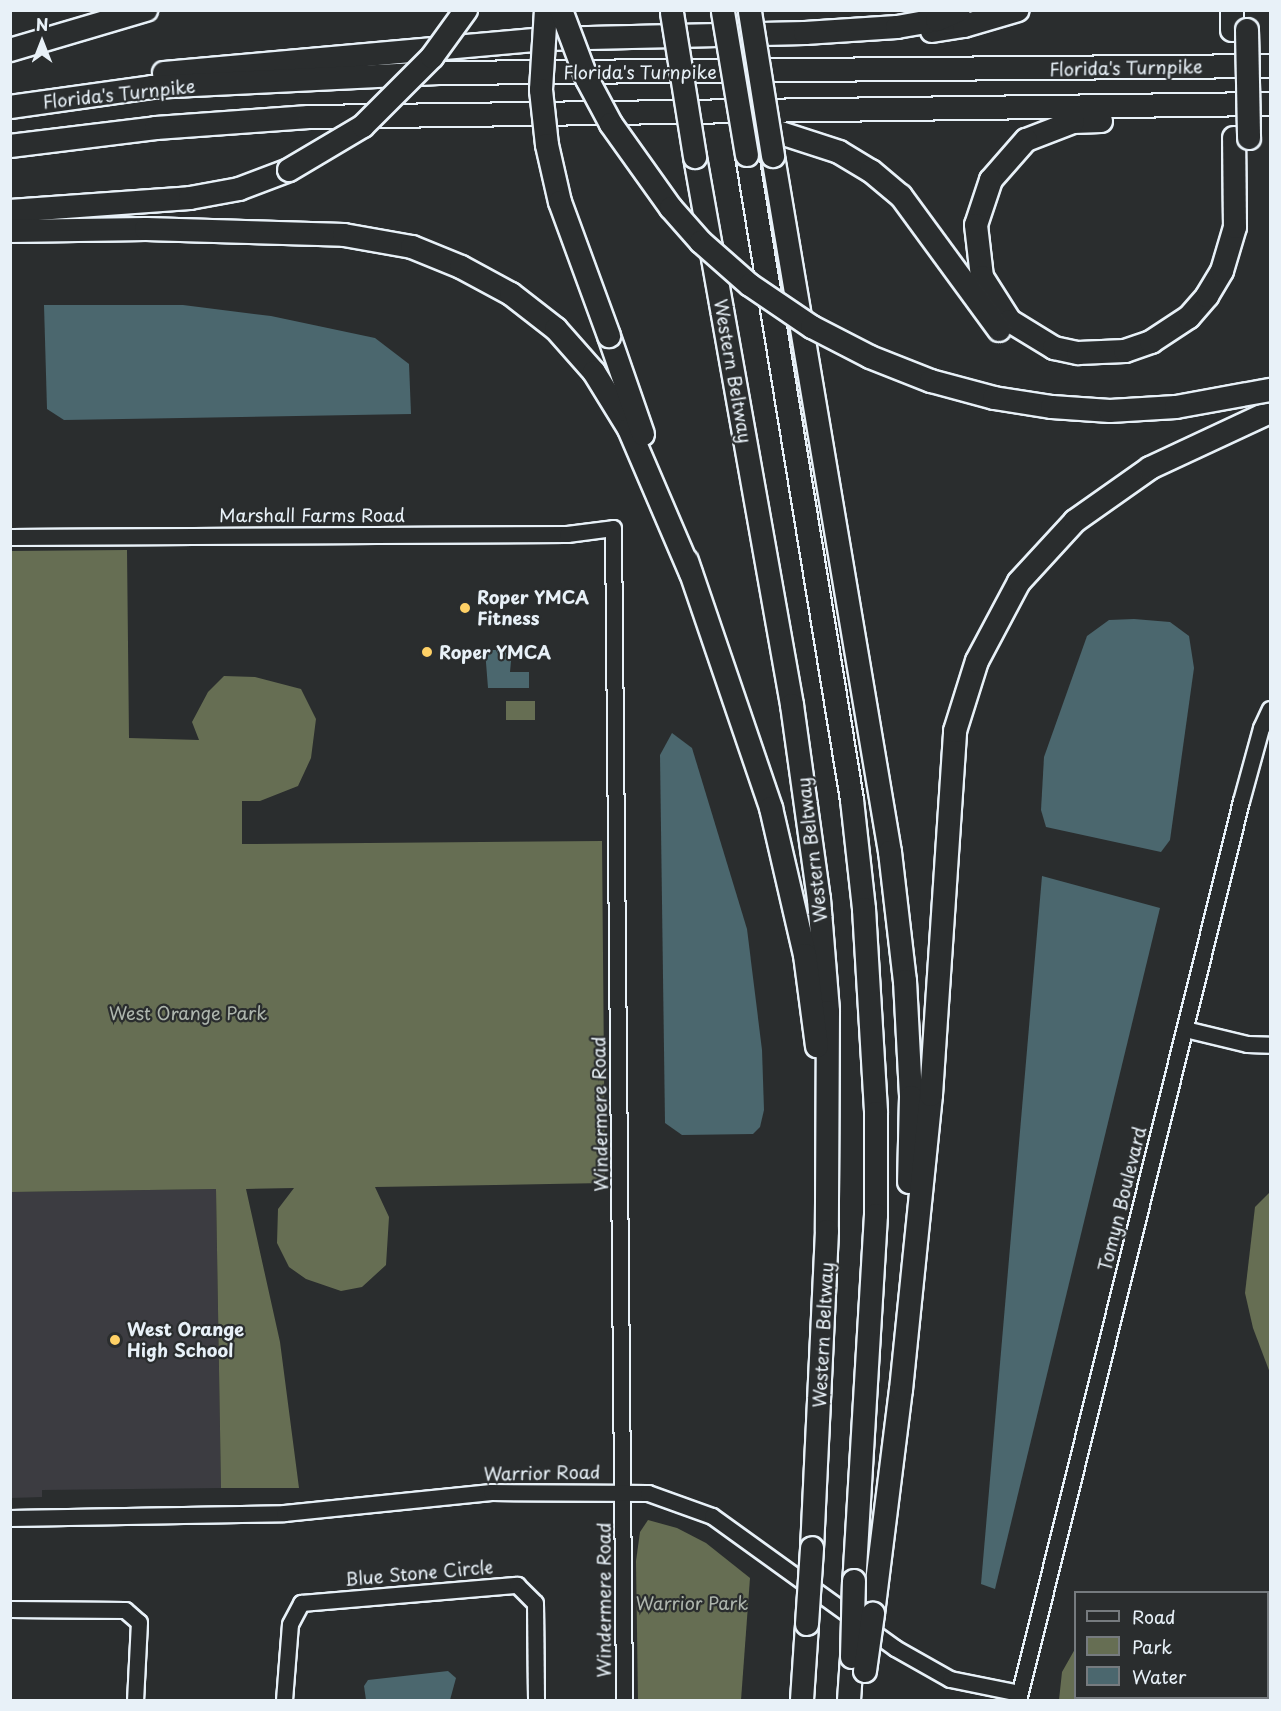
<!DOCTYPE html>
<html>
<head>
<meta charset="utf-8">
<style>
	body { margin:0 }
	#map { position:relative; width:1281px; height:1711px; overflow:hidden; background:#2a2d2e; font-family:"Playpen Sans",sans-serif }
	div>[style] { position:absolute }
	.built>* { inset:0; background:#3c3c41 }
	.green>* { inset:0; background:#666e53 }
	.water>* { inset:0; background:#4b676e }
	.roads { filter:drop-shadow(2px 0 #e8f1f8) drop-shadow(-2px 0 #e8f1f8) drop-shadow(0 2px #e8f1f8) drop-shadow(0 -2px #e8f1f8) }
	.minor>* { height:15px; margin:-7.5px; padding:0 7.5px; transform-origin:7.5px; border-radius:7.5px; background:#2a2d2e }
	.highway>* { height:22px; margin:-11px; padding:0 11px; transform-origin:11px; border-radius:11px; background:#2a2d2e }
	.bridges { filter:drop-shadow(2px 0 #e8f1f8) drop-shadow(-2px 0 #e8f1f8) drop-shadow(0 2px #e8f1f8) drop-shadow(0 -2px #e8f1f8) }
	.highway-bridge>* { height:22px; margin:-11px; padding:0 11px; transform-origin:11px; border-radius:11px; background:#2a2d2e }
	.dots>* { width:16px; height:16px; translate:-50% -50%; box-sizing:border-box; border:3px solid #2a2d2e; border-radius:50% }
	span { translate:-50% -50%; white-space:nowrap; text-align:center; line-height:1.15; -webkit-text-stroke:4.5px #2a2d2e; paint-order:stroke }
	.street-label { font-size:18px; color:#e8f1f8 }
	.poi-label { font-size:18px; color:#e8f1f8; font-weight:700 }
	.left { translate:0 -50%; text-align:left }
	.park-label { font-size:18px; color:#aeb6ae }
	.frame { position:absolute; inset:0; border:12px solid #e8f1f8; pointer-events:none }
	.legend { position:absolute; left:1074px; top:1591px; width:195px; height:108px; box-sizing:border-box; background:#2a2d2e; border:2px solid #767b7f; margin:0; padding:8px 10px; list-style:none; font-size:18px; color:#e8f1f8 }
	.legend li { display:flex; align-items:center; gap:12px; height:30px }
	.legend b { width:30px; border:2px solid #767b7f }
	.north { position:absolute; left:12px; top:12px; width:60px; height:60px; -webkit-text-stroke:4px #2a2d2e; paint-order:stroke; rotate:0deg; font-size:16px; font-weight:700; line-height:24px; text-align:center; color:#e8f1f8 }
	.north::after { content:''; display:block; margin:auto; width:21px; height:27px; background:#e8f1f8; clip-path:polygon(50% 0,100% 100%,50% 72%,0 100%) }
</style>
</head>
<body>
<div id="map">
	<div class="built">
		<i style="clip-path:polygon(216px 1189px,221px 1488px,42px 1490px,42px 1497px,11px 1498px,10px 1192px)"></i>
	</div>
	<div class="green">
		<i style="clip-path:polygon(127px 550px,129px 738px,199px 740px,192px 722px,208px 692px,224px 676px,255px 677px,301px 689px,316px 719px,311px 758px,298px 786px,260px 801px,242px 801px,242px 844px,602px 841px,605px 1183px,375px 1187px,389px 1217px,386px 1265px,362px 1287px,341px 1291px,306px 1279px,289px 1267px,277px 1243px,278px 1209px,294px 1188px,246px 1189px,280px 1342px,299px 1488px,221px 1488px,216px 1189px,11px 1192px,11px 551px)"></i>
		<i style="clip-path:polygon(506px 701px,535px 701px,535px 720px,506px 720px)"></i>
		<i style="clip-path:polygon(1270px 1192px,1270px 1373px,1253px 1328px,1245px 1293px,1255px 1207px)"></i>
		<i style="clip-path:polygon(648px 1520px,677px 1528px,706px 1543px,750px 1578px,741px 1700px,638px 1700px,636px 1561px,640px 1532px)"></i>
		<i style="clip-path:polygon(1075px 1649px,1076px 1698px,1268px 1698px,1268px 1688px,1270px 1700px,1059px 1700px,1062px 1672px)"></i>
	</div>
	<div class="water">
		<i style="clip-path:polygon(44px 305px,183px 305px,271px 316px,375px 338px,409px 364px,411px 414px,64px 420px,47px 409px)"></i>
		<i style="clip-path:polygon(1134px 619px,1170px 622px,1189px 636px,1194px 668px,1170px 840px,1161px 852px,1046px 827px,1041px 810px,1044px 757px,1087px 636px,1109px 620px)"></i>
		<i style="clip-path:polygon(485px 650px,512px 650px,510px 672px,529px 672px,529px 688px,488px 688px)"></i>
		<i style="clip-path:polygon(672px 733px,692px 748px,747px 929px,762px 1050px,764px 1110px,760px 1127px,753px 1134px,682px 1135px,665px 1123px,660px 755px)"></i>
		<i style="clip-path:polygon(1042px 876px,1160px 908px,995px 1589px,981px 1584px)"></i>
		<i style="clip-path:polygon(448px 1671px,456px 1678px,450px 1700px,366px 1700px,364px 1686px,368px 1680px)"></i>
	</div>
	<div class="roads">
		<div class="minor">
			<i style="left:10px;top:537px;width:557px;rotate:-0.31deg"></i>
			<i style="left:567px;top:534px;width:46px;rotate:-7.4deg"></i>
			<i style="left:613px;top:528px;width:1172px;rotate:89.46deg"></i>
			<i style="left:1185px;top:1029px;width:64px;rotate:13.6deg"></i>
			<i style="left:1247px;top:1044px;width:23px;rotate:2deg"></i>
			<i style="left:10px;top:1518px;width:274px;rotate:-1deg"></i>
			<i style="left:284px;top:1513px;width:208px;rotate:-5.8deg"></i>
			<i style="left:491px;top:1492px;width:157px;rotate:0.4deg"></i>
			<i style="left:648px;top:1493px;width:68px;rotate:19.8deg"></i>
			<i style="left:712px;top:1516px;width:226px;rotate:35.8deg"></i>
			<i style="left:895px;top:1648px;width:63px;rotate:29.4deg"></i>
			<i style="left:950px;top:1679px;width:70px;rotate:11.5deg"></i>
			<i style="left:10px;top:1609px;width:115px;rotate:0.5deg"></i>
			<i style="left:125px;top:1610px;width:18px;rotate:41deg"></i>
			<i style="left:139px;top:1622px;width:78px;rotate:92.9deg"></i>
			<i style="left:284px;top:1700px;width:76px;rotate:-85.5deg"></i>
			<i style="left:290px;top:1624px;width:24px;rotate:-62deg"></i>
			<i style="left:301px;top:1603px;width:217px;rotate:-4.8deg"></i>
			<i style="left:517px;top:1585px;width:25px;rotate:45deg"></i>
			<i style="left:535px;top:1603px;width:97px;rotate:89.4deg"></i>
			<i style="left:1018px;top:1700px;width:926px;rotate:-76.07deg"></i>
			<i style="left:1241px;top:801px;width:76px;rotate:-74.7deg"></i>
			<i style="left:1261px;top:728px;width:21px;rotate:-65deg"></i>
		</div>
		<div class="highway">
			<i style="left:1232px;top:10px;width:20px;rotate:90deg"></i>
			<i style="left:932px;top:31px;width:32px;rotate:-9deg"></i>
			<i style="left:964px;top:26px;width:56px;rotate:-16.5deg"></i>
			<i style="left:10px;top:50px;width:142px;rotate:-16.4deg"></i>
			<i style="left:164px;top:73px;width:383px;rotate:-5.1deg"></i>
			<i style="left:545px;top:39px;width:260px;rotate:-1.3deg"></i>
			<i style="left:805px;top:33px;width:92px;rotate:-3.7deg"></i>
			<i style="left:897px;top:27px;width:41px;rotate:-9.9deg"></i>
			<i style="left:937px;top:20px;width:24px;rotate:-24deg"></i>
			<i style="left:10px;top:107px;width:143px;rotate:-8deg"></i>
			<i style="left:152px;top:87px;width:287px;rotate:-2.8deg"></i>
			<i style="left:439px;top:73px;width:831px;rotate:-0.48deg"></i>
			<i style="left:1101px;top:121px;width:28px;rotate:178deg"></i>
			<i style="left:1073px;top:122px;width:50px;rotate:159deg"></i>
			<i style="left:1026px;top:140px;width:53px;rotate:131.2deg"></i>
			<i style="left:991px;top:180px;width:47px;rotate:108.4deg"></i>
			<i style="left:976px;top:225px;width:52px;rotate:83.4deg"></i>
			<i style="left:982px;top:277px;width:52px;rotate:57.5deg"></i>
			<i style="left:1010px;top:321px;width:52px;rotate:31.5deg"></i>
			<i style="left:1054px;top:348px;width:25px;rotate:12deg"></i>
			<i style="left:1078px;top:353px;width:47px;rotate:-2.4deg"></i>
			<i style="left:1125px;top:351px;width:28px;rotate:-19deg"></i>
			<i style="left:1151px;top:342px;width:45px;rotate:-33.3deg"></i>
			<i style="left:1189px;top:317px;width:28px;rotate:-49deg"></i>
			<i style="left:1207px;top:296px;width:29px;rotate:-59deg"></i>
			<i style="left:1222px;top:271px;width:46px;rotate:-73.5deg"></i>
			<i style="left:1235px;top:227px;width:89px;rotate:-90.6deg"></i>
			<i style="left:753px;top:124px;width:90px;rotate:18deg"></i>
			<i style="left:839px;top:152px;width:37px;rotate:31deg"></i>
			<i style="left:871px;top:171px;width:39px;rotate:40deg"></i>
			<i style="left:901px;top:196px;width:166px;rotate:53.8deg"></i>
			<i style="left:10px;top:146px;width:147px;rotate:-7deg"></i>
			<i style="left:156px;top:128px;width:153px;rotate:-4.1deg"></i>
			<i style="left:309px;top:117px;width:961px;rotate:-0.78deg"></i>
			<i style="left:747px;top:155px;width:653px;rotate:80.75deg"></i>
			<i style="left:852px;top:800px;width:110px;rotate:83.7deg"></i>
			<i style="left:864px;top:909px;width:204px;rotate:86.6deg"></i>
			<i style="left:876px;top:1113px;width:102px;rotate:90deg"></i>
			<i style="left:876px;top:1215px;width:367px;rotate:93.4deg"></i>
			<i style="left:773px;top:156px;width:706px;rotate:80.46deg"></i>
			<i style="left:890px;top:852px;width:130px;rotate:83.4deg"></i>
			<i style="left:905px;top:981px;width:116px;rotate:87deg"></i>
			<i style="left:911px;top:1097px;width:85px;rotate:91.3deg"></i>
			<i style="left:695px;top:157px;width:557px;rotate:79.96deg"></i>
			<i style="left:792px;top:705px;width:196px;rotate:82.1deg"></i>
			<i style="left:819px;top:899px;width:113px;rotate:85.4deg"></i>
			<i style="left:828px;top:1012px;width:219px;rotate:90.3deg"></i>
			<i style="left:827px;top:1231px;width:317px;rotate:92.7deg"></i>
			<i style="left:10px;top:211px;width:180px;rotate:-4.1deg"></i>
			<i style="left:190px;top:198px;width:50px;rotate:-10.4deg"></i>
			<i style="left:239px;top:189px;width:53px;rotate:-20.8deg"></i>
			<i style="left:10px;top:231px;width:136px;rotate:-0.8deg"></i>
			<i style="left:146px;top:229px;width:198px;rotate:1.7deg"></i>
			<i style="left:344px;top:235px;width:69px;rotate:10deg"></i>
			<i style="left:412px;top:247px;width:53px;rotate:22.2deg"></i>
			<i style="left:461px;top:267px;width:57px;rotate:28.4deg"></i>
			<i style="left:511px;top:294px;width:57px;rotate:37.9deg"></i>
			<i style="left:556px;top:329px;width:57px;rotate:48.5deg"></i>
			<i style="left:594px;top:372px;width:67px;rotate:58.4deg"></i>
			<i style="left:629px;top:429px;width:158px;rotate:66.8deg"></i>
			<i style="left:609px;top:336px;width:104px;rotate:70.9deg"></i>
			<i style="left:687px;top:561px;width:261px;rotate:71.2deg"></i>
			<i style="left:771px;top:808px;width:151px;rotate:77deg"></i>
			<i style="left:805px;top:955px;width:92px;rotate:82.5deg"></i>
			<i style="left:873px;top:1614px;width:226px;rotate:-82.9deg"></i>
			<i style="left:901px;top:1390px;width:297px;rotate:-84.2deg"></i>
			<i style="left:931px;top:1095px;width:365px;rotate:-86.2deg"></i>
			<i style="left:955px;top:731px;width:73px;rotate:-72.6deg"></i>
			<i style="left:977px;top:661px;width:89px;rotate:-62deg"></i>
			<i style="left:1019px;top:582px;width:83px;rotate:-47.4deg"></i>
			<i style="left:1075px;top:521px;width:92px;rotate:-35.2deg"></i>
			<i style="left:1150px;top:468px;width:132px;rotate:-25deg"></i>
			<i style="left:802px;top:1700px;width:76px;rotate:-86.2deg"></i>
			<i style="left:849px;top:1700px;width:43px;rotate:-86deg"></i>
		</div>
	</div>
	<div class="bridges">
		<div class="highway-bridge">
			<i style="left:546px;top:10px;width:80px;rotate:93.6deg"></i>
			<i style="left:541px;top:90px;width:55px;rotate:83.8deg"></i>
			<i style="left:547px;top:145px;width:58px;rotate:77.2deg"></i>
			<i style="left:560px;top:202px;width:143px;rotate:69.9deg"></i>
			<i style="left:561px;top:10px;width:74px;rotate:69.4deg"></i>
			<i style="left:587px;top:79px;width:51px;rotate:61.9deg"></i>
			<i style="left:611px;top:124px;width:103px;rotate:54.5deg"></i>
			<i style="left:671px;top:208px;width:45px;rotate:48.6deg"></i>
			<i style="left:701px;top:242px;width:65px;rotate:41.3deg"></i>
			<i style="left:750px;top:285px;width:75px;rotate:34.1deg"></i>
			<i style="left:812px;top:327px;width:65px;rotate:27.3deg"></i>
			<i style="left:870px;top:357px;width:66px;rotate:21.5deg"></i>
			<i style="left:931px;top:381px;width:65px;rotate:15.1deg"></i>
			<i style="left:994px;top:398px;width:59px;rotate:8.8deg"></i>
			<i style="left:1052px;top:407px;width:58px;rotate:3.9deg"></i>
			<i style="left:1110px;top:411px;width:66px;rotate:-3.5deg"></i>
			<i style="left:1176px;top:407px;width:96px;rotate:-10.3deg"></i>
			<i style="left:723px;top:12px;width:145px;rotate:80.5deg"></i>
			<i style="left:750px;top:12px;width:146px;rotate:80.9deg"></i>
			<i style="left:672px;top:13px;width:146px;rotate:80.9deg"></i>
			<i style="left:1247px;top:30px;width:108px;rotate:88.9deg"></i>
			<i style="left:289px;top:170px;width:86px;rotate:-30.7deg"></i>
			<i style="left:363px;top:126px;width:98px;rotate:-45deg"></i>
			<i style="left:432px;top:57px;width:58px;rotate:-54.1deg"></i>
			<i style="left:807px;top:1624px;width:76px;rotate:-86.2deg"></i>
			<i style="left:852px;top:1657px;width:76px;rotate:-88.5deg"></i>
			<i style="left:865px;top:1671px;width:58px;rotate:-82deg"></i>
		</div>
	</div>
	<div class="dots">
		<i style="left:465px;top:608px;background:#ffd166"></i>
		<i style="left:427px;top:652px;background:#ffd166"></i>
		<i style="left:115px;top:1340px;background:#ffd166"></i>
	</div>
	<div class="street-label">
		<span style="left:1126px;top:68px;rotate:-1deg">Florida's Turnpike</span>
		<span style="left:640px;top:72px">Florida's Turnpike</span>
		<span style="left:119px;top:94px;rotate:-6deg">Florida's Turnpike</span>
		<span style="left:733px;top:371px;rotate:80deg">Western Beltway</span>
		<span style="left:312px;top:515px">Marshall Farms Road</span>
		<span style="left:812px;top:850px;rotate:-97deg">Western Beltway</span>
		<span style="left:600px;top:1114px;rotate:-91deg">Windermere Road</span>
		<span style="left:1122px;top:1199px;rotate:-76deg">Tomyn Boulevard</span>
		<span style="left:823px;top:1335px;rotate:-87deg">Western Beltway</span>
		<span style="left:542px;top:1473px;rotate:-1deg">Warrior Road</span>
		<span style="left:419px;top:1573px;rotate:-5deg">Blue Stone Circle</span>
		<span style="left:604px;top:1600px;rotate:-90deg">Windermere Road</span>
	</div>
	<div class="poi-label">
		<span class="left" style="left:477px;top:608px">Roper YMCA<br>Fitness</span>
		<span class="left" style="left:439px;top:652px">Roper YMCA</span>
		<span class="left" style="left:127px;top:1340px">West Orange<br>High School</span>
	</div>
	<div class="park-label">
		<span style="left:188px;top:1013px">West Orange Park</span>
		<span style="left:692px;top:1603px">Warrior Park</span>
	</div>
	<div class="frame"></div>
	<ul class="legend">
	<li><b style="height:8px;background:#2a2d2e"></b>Road</li>
	<li><b style="height:16px;background:#666e53"></b>Park</li>
	<li><b style="height:16px;background:#4b676e"></b>Water</li>
	</ul>
	<div class="north">N</div>
</div>
</body>
</html>
